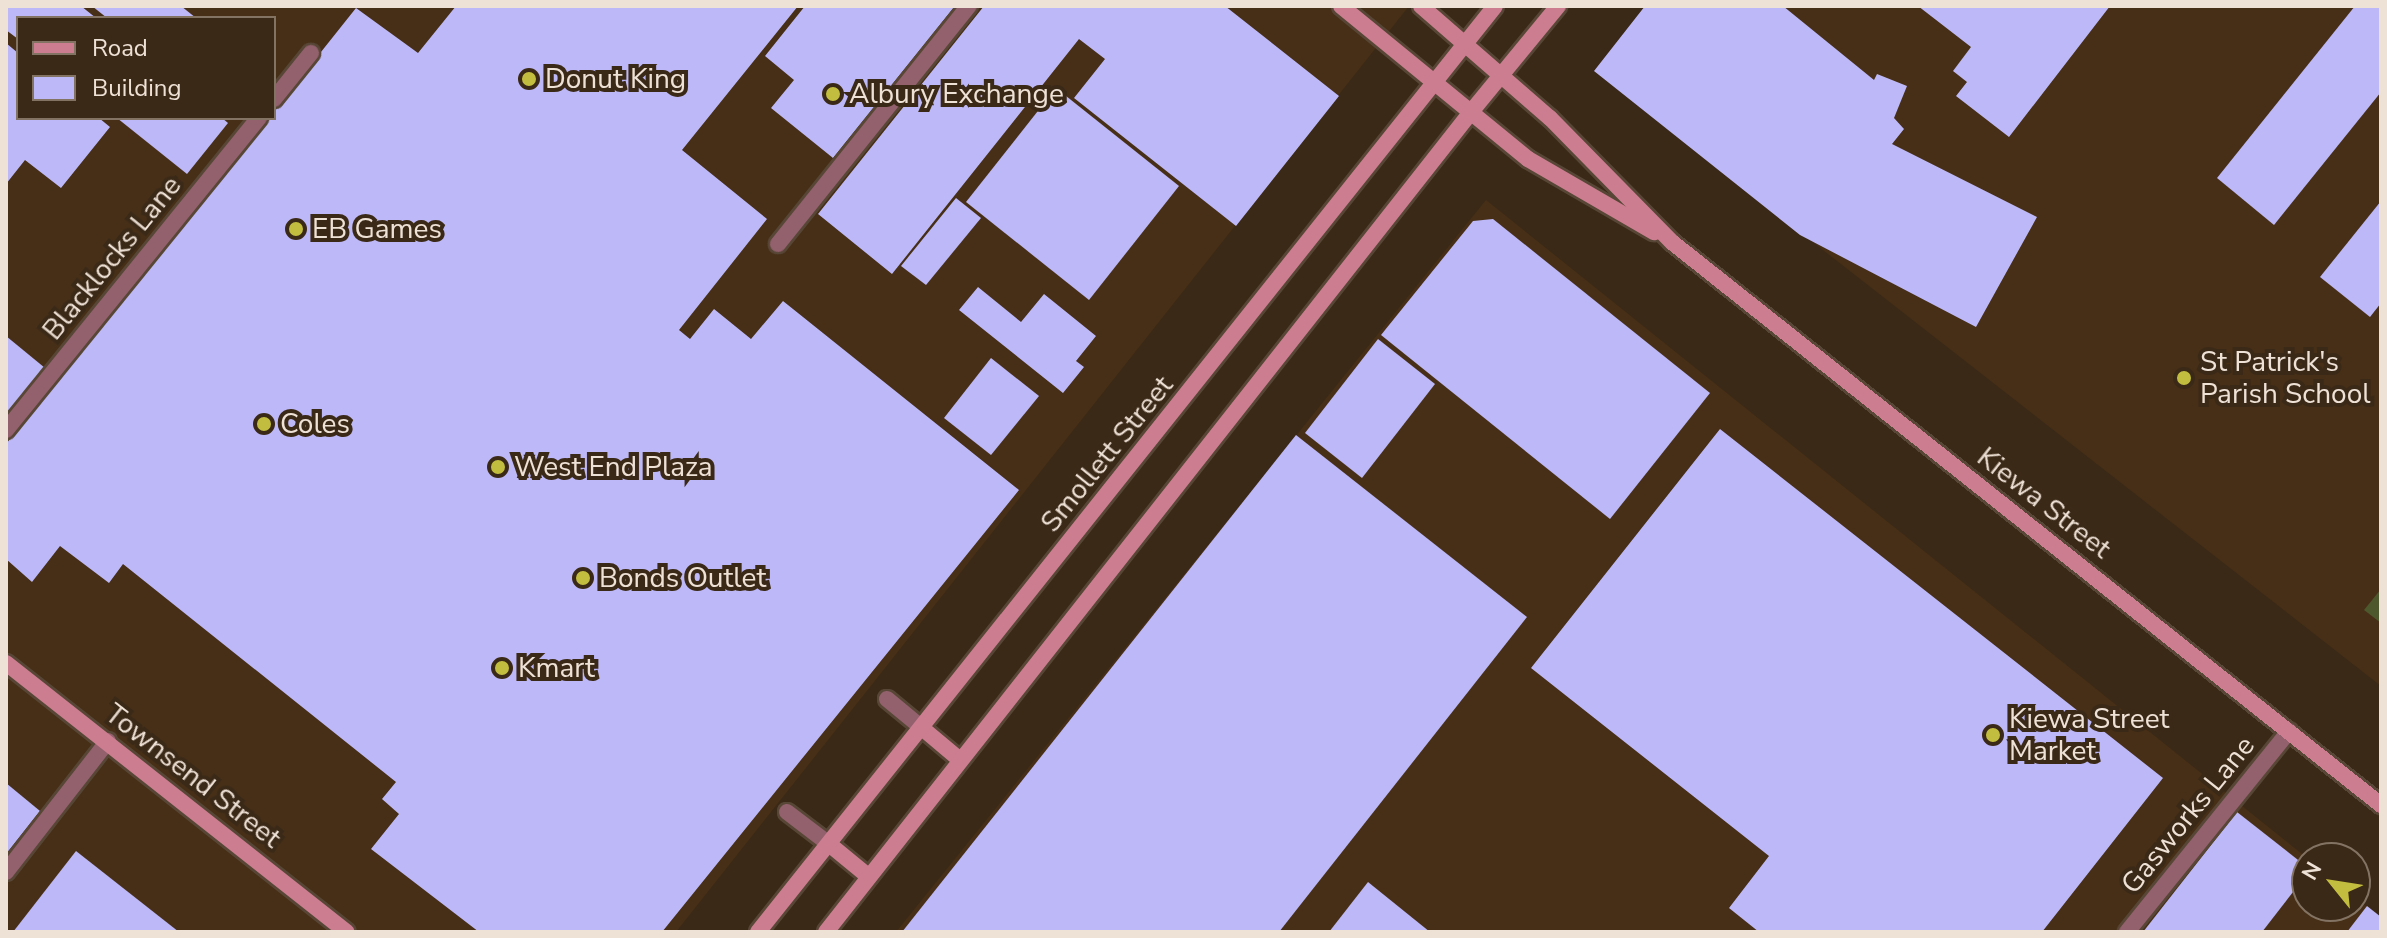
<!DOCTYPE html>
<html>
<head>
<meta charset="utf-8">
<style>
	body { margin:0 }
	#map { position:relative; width:2387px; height:938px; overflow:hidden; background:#3b2917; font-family:"Nunito Sans",sans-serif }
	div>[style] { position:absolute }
	.built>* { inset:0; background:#472f17 }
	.green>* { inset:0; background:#4e582d }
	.building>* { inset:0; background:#bdb8f7 }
	.roads { filter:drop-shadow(2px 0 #584636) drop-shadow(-2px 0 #584636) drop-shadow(0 2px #584636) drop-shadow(0 -2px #584636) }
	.lane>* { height:16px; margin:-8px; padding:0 8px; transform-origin:8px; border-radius:8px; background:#93616d }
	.secondary>* { height:16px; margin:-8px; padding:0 8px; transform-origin:8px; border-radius:8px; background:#cc7d90 }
	.dots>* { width:22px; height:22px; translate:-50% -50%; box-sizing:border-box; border:4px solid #3b2917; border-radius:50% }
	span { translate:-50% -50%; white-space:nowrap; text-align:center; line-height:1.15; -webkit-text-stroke:8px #3b2917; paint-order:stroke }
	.poi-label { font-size:28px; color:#eee1d6 }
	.left { translate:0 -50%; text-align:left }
	.street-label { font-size:28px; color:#eee1d6 }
	.frame { position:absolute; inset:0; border:8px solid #eee1d6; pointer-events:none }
	.legend { position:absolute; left:16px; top:16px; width:260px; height:104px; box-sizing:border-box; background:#3b2917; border:2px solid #837363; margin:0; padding:10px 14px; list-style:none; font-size:24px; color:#eee1d6 }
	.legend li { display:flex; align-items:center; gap:16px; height:40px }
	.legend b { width:40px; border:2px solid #837363 }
	.north { position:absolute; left:2291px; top:842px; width:80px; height:80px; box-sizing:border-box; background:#3b2917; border:2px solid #837363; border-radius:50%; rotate:300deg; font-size:22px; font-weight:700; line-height:32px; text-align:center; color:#eee1d6 }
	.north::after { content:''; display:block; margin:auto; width:28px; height:36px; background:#c2bd3f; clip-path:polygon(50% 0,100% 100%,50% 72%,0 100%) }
</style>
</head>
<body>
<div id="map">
	<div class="built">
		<i style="clip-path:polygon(evenodd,6px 6px,1409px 6px,676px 932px,6px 932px,6px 6px,18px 18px,274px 18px,274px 118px,18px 118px,18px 18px)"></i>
		<i style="clip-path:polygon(1646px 6px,2381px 6px,2381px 686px,1594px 71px)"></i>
		<i style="clip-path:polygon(1486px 200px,2307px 858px,2307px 906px,2355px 906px,2355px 897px,2381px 918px,2381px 932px,896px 932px)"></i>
	</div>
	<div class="green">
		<i style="clip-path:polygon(2381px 589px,2381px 623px,2364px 610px)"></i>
	</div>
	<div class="building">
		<i style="clip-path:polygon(6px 6px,81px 6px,96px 18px,18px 18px,18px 39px,6px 30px)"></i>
		<i style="clip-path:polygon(92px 6px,181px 6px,196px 18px,107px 18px)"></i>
		<i style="clip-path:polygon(456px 6px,798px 6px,682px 150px,767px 219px,679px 330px,690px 339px,714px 309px,751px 339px,783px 301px,1019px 490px,662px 932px,479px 932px,371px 849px,399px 814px,382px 799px,396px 782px,123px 564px,109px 583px,60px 546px,32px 582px,6px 559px,6px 444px,268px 118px,274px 118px,274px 111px,356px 8px,418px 53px)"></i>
		<i style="clip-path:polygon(805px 6px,955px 6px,833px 158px,771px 108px,794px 80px,765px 56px)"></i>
		<i style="clip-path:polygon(984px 6px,1225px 6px,1339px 96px,1236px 226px,1074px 98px,1105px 59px,1079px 39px,892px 274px,818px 214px)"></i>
		<i style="clip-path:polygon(1645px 6px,1783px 6px,1874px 80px,1877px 74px,1907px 86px,1894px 118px,1904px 129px,1892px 144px,2037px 217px,1976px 327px,1800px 235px,1594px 71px)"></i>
		<i style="clip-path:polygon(1918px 6px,2110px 6px,2009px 137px,1956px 96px,1967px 82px,1953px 71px,1971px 47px)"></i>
		<i style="clip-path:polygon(2355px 6px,2381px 6px,2381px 92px,2274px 225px,2217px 178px)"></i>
		<i style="clip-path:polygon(6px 43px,18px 53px,18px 118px,99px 118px,110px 127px,61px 188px,25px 160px,6px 184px)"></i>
		<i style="clip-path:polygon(1056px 88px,1179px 186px,1089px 300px,966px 202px)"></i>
		<i style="clip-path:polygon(117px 118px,222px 118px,228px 123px,187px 174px)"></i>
		<i style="clip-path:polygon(956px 198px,981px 218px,926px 285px,901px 266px)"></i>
		<i style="clip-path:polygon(2381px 201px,2381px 303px,2370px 317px,2320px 277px)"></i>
		<i style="clip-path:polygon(1493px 219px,1710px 393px,1610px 519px,1381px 335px,1473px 221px)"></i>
		<i style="clip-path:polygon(978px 287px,1021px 322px,1044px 294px,1096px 336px,1076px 361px,1084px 367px,1063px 393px,959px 310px)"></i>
		<i style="clip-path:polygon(6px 336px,45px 368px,6px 416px)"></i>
		<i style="clip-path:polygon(1378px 339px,1435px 384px,1362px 478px,1305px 433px)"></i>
		<i style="clip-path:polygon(991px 358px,1039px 396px,991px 455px,944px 418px)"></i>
		<i style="clip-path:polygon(1720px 429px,2163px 778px,2042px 932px,1759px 932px,1729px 908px,1769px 856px,1531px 668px)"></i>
		<i style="clip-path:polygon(1296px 435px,1527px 617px,1279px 932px,902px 932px)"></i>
		<i style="clip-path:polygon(6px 783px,40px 811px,6px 854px)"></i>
		<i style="clip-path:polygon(2237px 812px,2307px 867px,2307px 874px,2262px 932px,2143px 932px)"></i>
		<i style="clip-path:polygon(76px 851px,179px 932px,13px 932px)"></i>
		<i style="clip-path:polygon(1368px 882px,1430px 932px,1329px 932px)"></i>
		<i style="clip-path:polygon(2367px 906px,2381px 917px,2381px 932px,2347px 932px)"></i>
	</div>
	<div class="roads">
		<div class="lane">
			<i style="left:274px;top:99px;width:59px;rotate:-51.2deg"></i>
			<i style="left:778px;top:244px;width:305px;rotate:-51.3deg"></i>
			<i style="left:6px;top:430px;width:402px;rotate:-51deg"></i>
			<i style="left:887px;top:699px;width:45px;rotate:39.6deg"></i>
			<i style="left:787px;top:812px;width:53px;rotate:37.3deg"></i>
			<i style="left:6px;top:872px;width:166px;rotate:-52.1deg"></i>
			<i style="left:2127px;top:932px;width:258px;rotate:-51.1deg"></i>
		</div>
		<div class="secondary">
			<i style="left:1341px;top:6px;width:242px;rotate:39.3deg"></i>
			<i style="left:1528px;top:159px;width:146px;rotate:30.1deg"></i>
			<i style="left:1421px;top:6px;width:171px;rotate:41deg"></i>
			<i style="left:1550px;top:118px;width:175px;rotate:45.5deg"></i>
			<i style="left:1673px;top:243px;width:904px;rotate:38.44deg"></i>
			<i style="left:6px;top:663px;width:434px;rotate:38.3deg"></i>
			<i style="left:922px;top:728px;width:50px;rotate:40.1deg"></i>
			<i style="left:829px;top:844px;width:50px;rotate:39.4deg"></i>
			<i style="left:758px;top:932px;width:1183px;rotate:-51.48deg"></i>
			<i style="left:826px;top:932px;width:1043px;rotate:-51.81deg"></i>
			<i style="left:1471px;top:112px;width:137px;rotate:-50.6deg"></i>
		</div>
	</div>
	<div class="dots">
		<i style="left:529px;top:79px;background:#c2bd3f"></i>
		<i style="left:833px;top:94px;background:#c2bd3f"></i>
		<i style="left:296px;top:229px;background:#c2bd3f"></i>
		<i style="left:2184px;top:378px;background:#c2bd3f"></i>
		<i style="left:264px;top:424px;background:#c2bd3f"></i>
		<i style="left:498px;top:467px;background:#c2bd3f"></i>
		<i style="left:583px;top:578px;background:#c2bd3f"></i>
		<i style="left:502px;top:668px;background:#c2bd3f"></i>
		<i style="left:1993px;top:735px;background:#c2bd3f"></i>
	</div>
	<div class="poi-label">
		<span class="left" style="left:545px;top:79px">Donut King</span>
		<span class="left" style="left:849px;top:94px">Albury Exchange</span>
		<span class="left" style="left:312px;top:229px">EB Games</span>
		<span class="left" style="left:2200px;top:378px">St Patrick's<br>Parish School</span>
		<span class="left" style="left:280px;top:424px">Coles</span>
		<span class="left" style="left:514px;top:467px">West End Plaza</span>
		<span class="left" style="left:599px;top:578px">Bonds Outlet</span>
		<span class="left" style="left:518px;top:668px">Kmart</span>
		<span class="left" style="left:2009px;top:735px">Kiewa Street<br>Market</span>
	</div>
	<div class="street-label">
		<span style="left:112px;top:258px;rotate:-51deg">Blacklocks Lane</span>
		<span style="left:1107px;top:454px;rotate:-51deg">Smollett Street</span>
		<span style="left:2044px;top:503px;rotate:38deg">Kiewa Street</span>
		<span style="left:193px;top:776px;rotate:38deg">Townsend Street</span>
		<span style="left:2188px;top:815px;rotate:-51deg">Gasworks Lane</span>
	</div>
	<div class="frame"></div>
	<ul class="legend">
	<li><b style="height:10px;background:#cc7d90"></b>Road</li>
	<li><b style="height:22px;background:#bdb8f7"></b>Building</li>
	</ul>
	<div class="north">N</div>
</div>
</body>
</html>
